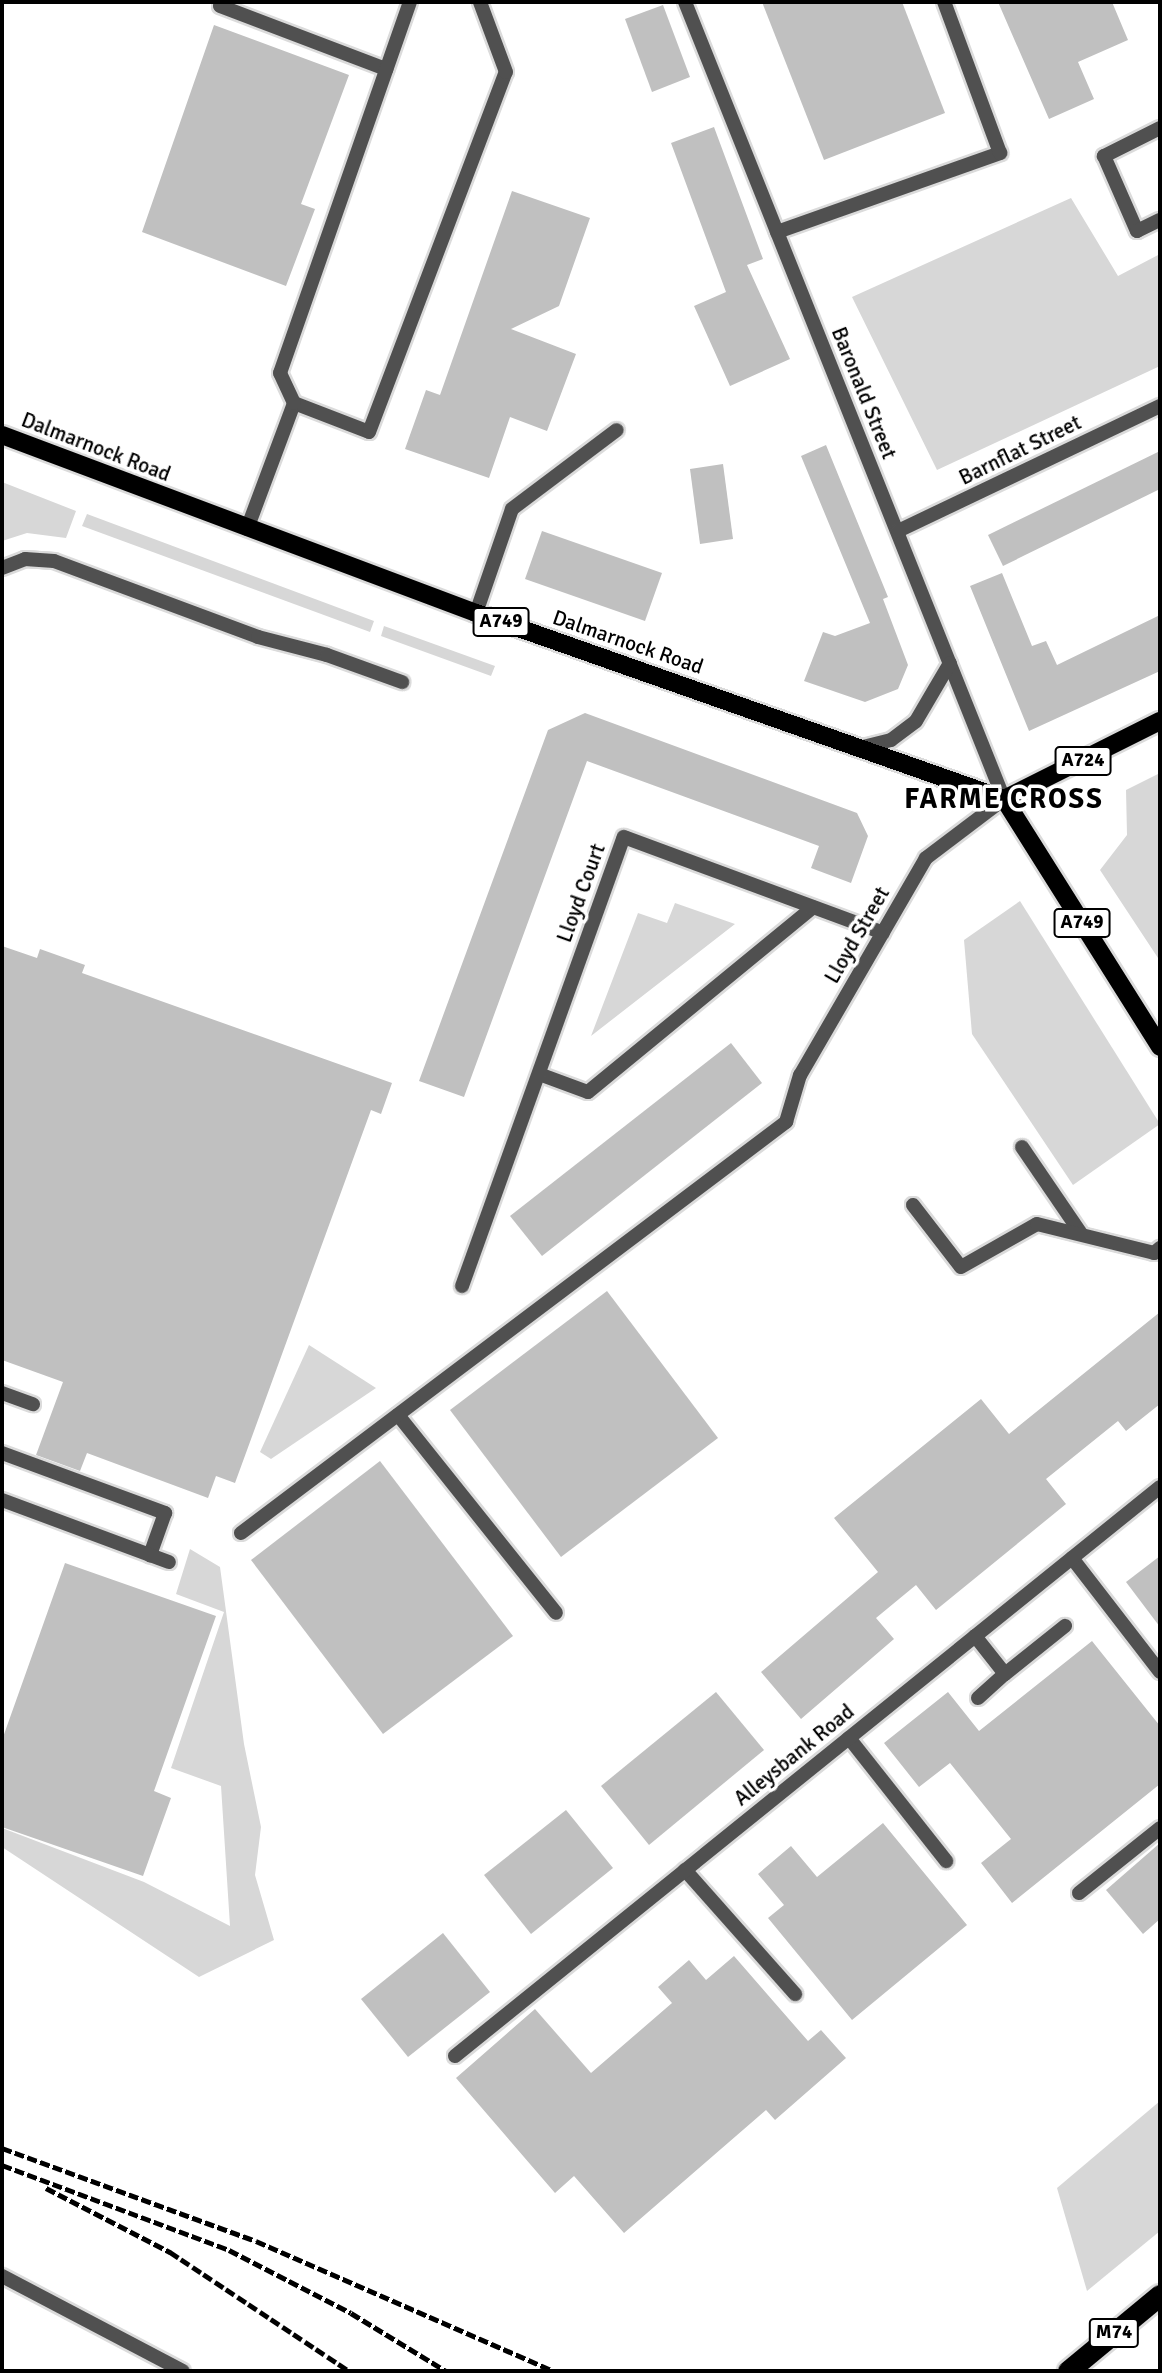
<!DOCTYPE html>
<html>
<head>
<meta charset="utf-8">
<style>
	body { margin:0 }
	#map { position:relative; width:1162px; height:2373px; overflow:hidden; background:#fff; font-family:Signika,sans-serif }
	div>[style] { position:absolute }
	.green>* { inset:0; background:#d7d7d7 }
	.building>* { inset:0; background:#c0c0c0 }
	.roads { filter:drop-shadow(2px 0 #dbdbdb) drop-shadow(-2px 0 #dbdbdb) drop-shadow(0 2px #dbdbdb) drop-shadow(0 -2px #dbdbdb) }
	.lane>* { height:14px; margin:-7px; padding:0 7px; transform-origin:7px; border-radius:7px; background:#505050 }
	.street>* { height:14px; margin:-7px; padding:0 7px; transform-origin:7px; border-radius:7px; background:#505050 }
	.primary>* { height:18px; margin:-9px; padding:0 9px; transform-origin:9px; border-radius:9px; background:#000 }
	.highway>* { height:21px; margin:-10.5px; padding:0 10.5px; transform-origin:10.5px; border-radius:10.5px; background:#000 }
	.rail>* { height:5px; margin-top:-2.5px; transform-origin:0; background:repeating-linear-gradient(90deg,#000 0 10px,transparent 0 13.5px) }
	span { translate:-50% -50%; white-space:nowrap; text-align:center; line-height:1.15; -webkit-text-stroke:7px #fff; paint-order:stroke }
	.shield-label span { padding:2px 5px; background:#fff; border:2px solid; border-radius:5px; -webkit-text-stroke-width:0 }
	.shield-label { font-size:19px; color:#000; font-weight:700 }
	.street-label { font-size:21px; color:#000 }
	.district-label { font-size:28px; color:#000; font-weight:700; letter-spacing:2px }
	.frame { position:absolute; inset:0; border:4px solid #000; pointer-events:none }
</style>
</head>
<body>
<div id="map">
	<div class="green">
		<i style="clip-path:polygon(1071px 198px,1118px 276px,1160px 254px,1160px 366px,937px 470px,852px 297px)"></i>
		<i style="clip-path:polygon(2px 482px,76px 511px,66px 538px,27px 533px,2px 541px)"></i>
		<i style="clip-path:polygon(87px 514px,374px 621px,370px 632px,82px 526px)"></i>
		<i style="clip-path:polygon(384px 626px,495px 666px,491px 676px,381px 636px)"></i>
		<i style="clip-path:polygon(1160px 773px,1160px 961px,1100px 870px,1127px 835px,1126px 790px)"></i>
		<i style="clip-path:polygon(1020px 901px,1160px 1124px,1073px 1185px,972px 1034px,964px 940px)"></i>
		<i style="clip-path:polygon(675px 903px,735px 924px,591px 1036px,638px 913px,667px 923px)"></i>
		<i style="clip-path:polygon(309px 1345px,376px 1388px,271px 1459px,260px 1452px)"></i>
		<i style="clip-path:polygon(190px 1549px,220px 1567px,244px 1744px,261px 1827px,255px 1875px,274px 1940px,199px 1977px,2px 1847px,2px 1828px,144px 1882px,230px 1926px,221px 1786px,171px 1768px,224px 1612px,176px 1594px)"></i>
		<i style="clip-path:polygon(1160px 2101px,1160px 2231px,1087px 2291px,1057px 2188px)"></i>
	</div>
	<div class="building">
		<i style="clip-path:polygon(762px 2px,902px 2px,945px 113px,824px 160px)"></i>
		<i style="clip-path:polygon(998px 2px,1112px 2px,1128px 40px,1078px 62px,1094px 99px,1049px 119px)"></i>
		<i style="clip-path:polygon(663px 5px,690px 77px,652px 92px,625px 19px)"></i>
		<i style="clip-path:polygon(214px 25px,349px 75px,301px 204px,315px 209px,286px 286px,142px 232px)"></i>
		<i style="clip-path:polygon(714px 127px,763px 259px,747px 265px,790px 359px,730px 386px,694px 306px,726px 292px,671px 143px)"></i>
		<i style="clip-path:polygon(512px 191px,590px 218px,559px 306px,511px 329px,576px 354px,547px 431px,510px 417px,489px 478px,405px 449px,426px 390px,440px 395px)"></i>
		<i style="clip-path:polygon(826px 445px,888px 597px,883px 599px,908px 665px,898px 689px,865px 702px,804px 681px,823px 632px,835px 636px,870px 623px,801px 456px)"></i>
		<i style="clip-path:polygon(1160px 451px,1160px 489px,1003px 566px,988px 535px)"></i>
		<i style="clip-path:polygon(723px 464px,733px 539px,700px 544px,690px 469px)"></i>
		<i style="clip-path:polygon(542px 531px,662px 573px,645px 621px,525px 579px)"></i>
		<i style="clip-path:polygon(1002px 573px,1032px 646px,1046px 641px,1057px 665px,1160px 615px,1160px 671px,1029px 731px,970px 586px)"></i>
		<i style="clip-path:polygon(585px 713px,857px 813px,868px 836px,851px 883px,811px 868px,819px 846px,587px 761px,464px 1097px,419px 1081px,548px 730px)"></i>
		<i style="clip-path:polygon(2px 946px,37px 958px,40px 949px,85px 965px,82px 973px,392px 1083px,381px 1114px,371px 1110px,235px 1483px,216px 1476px,208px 1498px,87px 1453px,80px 1471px,36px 1455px,63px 1382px,2px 1360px)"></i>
		<i style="clip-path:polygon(731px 1043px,762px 1083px,542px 1256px,510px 1216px)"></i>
		<i style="clip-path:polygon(607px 1291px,718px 1438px,561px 1557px,450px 1410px)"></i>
		<i style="clip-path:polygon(1160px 1312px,1160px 1404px,1126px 1431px,1118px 1421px,1046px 1479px,1066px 1504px,936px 1610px,916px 1585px,876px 1618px,894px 1639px,801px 1719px,761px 1672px,878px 1572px,834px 1518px,981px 1399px,1009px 1434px)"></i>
		<i style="clip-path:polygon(380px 1461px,513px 1636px,383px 1734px,251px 1560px)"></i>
		<i style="clip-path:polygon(1160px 1556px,1160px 1627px,1126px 1582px)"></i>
		<i style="clip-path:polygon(65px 1563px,216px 1616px,154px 1791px,171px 1798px,143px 1876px,2px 1827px,2px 1740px)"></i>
		<i style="clip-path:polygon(1092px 1641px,1160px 1726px,1160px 1784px,1012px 1903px,981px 1863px,1011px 1839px,950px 1763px,919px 1787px,884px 1743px,948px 1692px,979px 1731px)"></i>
		<i style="clip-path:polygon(716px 1692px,764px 1750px,649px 1845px,601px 1786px)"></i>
		<i style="clip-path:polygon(566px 1810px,613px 1868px,531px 1934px,484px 1875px)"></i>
		<i style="clip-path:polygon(883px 1823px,967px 1925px,852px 2020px,768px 1918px,784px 1905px,758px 1874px,791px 1846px,817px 1877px)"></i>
		<i style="clip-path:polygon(1160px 1843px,1160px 1919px,1143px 1934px,1106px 1890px)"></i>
		<i style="clip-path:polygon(443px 1933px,490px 1992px,408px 2057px,361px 1999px)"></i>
		<i style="clip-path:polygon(734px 1956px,808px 2041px,821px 2030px,846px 2058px,775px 2120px,766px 2110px,624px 2233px,574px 2176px,555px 2193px,456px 2078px,535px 2009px,591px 2073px,672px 2003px,658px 1987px,689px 1960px,706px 1980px)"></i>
	</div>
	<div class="roads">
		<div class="lane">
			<i style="left:222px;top:2px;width:4px;rotate:117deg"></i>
			<i style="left:220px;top:6px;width:178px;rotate:20.8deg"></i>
			<i style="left:777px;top:232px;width:237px;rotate:-19.5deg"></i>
			<i style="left:1000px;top:153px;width:161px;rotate:-110.3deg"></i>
			<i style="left:294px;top:403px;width:80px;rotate:21.1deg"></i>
			<i style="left:369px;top:432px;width:385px;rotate:-69.2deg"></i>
			<i style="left:506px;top:72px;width:75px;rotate:-110.4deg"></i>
			<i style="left:247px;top:529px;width:134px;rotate:-69.5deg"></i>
			<i style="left:294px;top:403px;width:33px;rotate:-115deg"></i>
			<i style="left:280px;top:373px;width:393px;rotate:-70.7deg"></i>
			<i style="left:2px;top:568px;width:25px;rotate:-21deg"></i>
			<i style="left:25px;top:559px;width:29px;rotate:4deg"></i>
			<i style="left:54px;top:561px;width:218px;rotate:20.4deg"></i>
			<i style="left:258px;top:637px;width:71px;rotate:14.6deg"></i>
			<i style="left:327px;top:655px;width:80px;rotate:19.8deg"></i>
			<i style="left:476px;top:613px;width:110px;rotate:-70.9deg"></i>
			<i style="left:512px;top:509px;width:131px;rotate:-37deg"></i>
			<i style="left:1022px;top:1147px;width:103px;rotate:55.7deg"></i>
			<i style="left:913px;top:1205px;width:78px;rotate:52.3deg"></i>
			<i style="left:961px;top:1267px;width:87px;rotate:-29.5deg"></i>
			<i style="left:1037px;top:1224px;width:121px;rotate:13.9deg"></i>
			<i style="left:1154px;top:1253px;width:8px;rotate:-40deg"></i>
			<i style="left:2px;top:1393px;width:33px;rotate:20deg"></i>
			<i style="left:398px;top:1415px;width:253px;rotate:51.4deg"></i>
			<i style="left:2px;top:1453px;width:174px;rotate:20.2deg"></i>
			<i style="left:165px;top:1513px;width:45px;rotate:109.7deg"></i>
			<i style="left:241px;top:1533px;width:683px;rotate:-37.02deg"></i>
			<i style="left:975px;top:1636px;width:48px;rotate:51.7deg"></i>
			<i style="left:1005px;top:1674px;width:77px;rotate:-38.7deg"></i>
			<i style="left:978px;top:1698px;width:36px;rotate:-42deg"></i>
			<i style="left:849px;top:1738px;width:157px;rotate:51.7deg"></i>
			<i style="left:685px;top:1870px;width:166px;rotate:48.4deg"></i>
			<i style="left:1079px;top:1893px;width:104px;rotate:-38.7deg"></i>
			<i style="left:2px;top:2276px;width:204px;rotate:27.7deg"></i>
		</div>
		<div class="street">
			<i style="left:685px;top:2px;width:858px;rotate:68.19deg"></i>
			<i style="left:1004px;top:799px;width:98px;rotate:142.9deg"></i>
			<i style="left:926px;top:858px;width:251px;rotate:120.1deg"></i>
			<i style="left:800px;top:1075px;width:49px;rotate:106.6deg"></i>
			<i style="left:1160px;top:128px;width:63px;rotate:153.4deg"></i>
			<i style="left:1104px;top:156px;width:82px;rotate:66.3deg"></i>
			<i style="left:1137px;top:231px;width:25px;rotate:-26deg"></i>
			<i style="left:898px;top:531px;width:290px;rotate:-25.5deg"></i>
			<i style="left:859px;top:748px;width:33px;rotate:-14deg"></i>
			<i style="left:891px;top:740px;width:31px;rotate:-37deg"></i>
			<i style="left:916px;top:721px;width:67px;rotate:-59.6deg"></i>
			<i style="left:539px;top:1074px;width:52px;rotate:20.2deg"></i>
			<i style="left:588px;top:1092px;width:291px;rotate:-39.4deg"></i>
			<i style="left:462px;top:1286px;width:477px;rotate:-70.2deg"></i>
			<i style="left:624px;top:837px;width:276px;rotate:20.3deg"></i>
			<i style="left:2px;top:1500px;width:178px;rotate:20.4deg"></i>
			<i style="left:1072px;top:1558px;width:144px;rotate:52.3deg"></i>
			<i style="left:455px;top:2056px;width:906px;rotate:-38.91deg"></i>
		</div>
		<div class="primary">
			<i style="left:2px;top:435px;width:506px;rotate:20.58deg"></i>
			<i style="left:476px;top:613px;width:560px;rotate:19.41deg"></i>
			<i style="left:1004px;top:799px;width:293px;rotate:57.8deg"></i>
			<i style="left:1004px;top:799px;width:174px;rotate:-26.6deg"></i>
		</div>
		<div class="highway">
			<i style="left:1068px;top:2371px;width:119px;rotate:-39.6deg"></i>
		</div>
	</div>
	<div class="rail">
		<i style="left:2px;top:2148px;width:270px;rotate:20.1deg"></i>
		<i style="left:256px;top:2241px;width:324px;rotate:23.6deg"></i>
		<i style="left:2px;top:2165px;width:242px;rotate:20.5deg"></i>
		<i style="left:229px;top:2250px;width:137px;rotate:27.3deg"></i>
		<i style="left:351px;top:2313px;width:111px;rotate:31.4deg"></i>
		<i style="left:46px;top:2188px;width:140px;rotate:27.3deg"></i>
		<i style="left:170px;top:2252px;width:215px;rotate:33.6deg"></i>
	</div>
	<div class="shield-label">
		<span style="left:501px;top:622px">A749</span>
		<span style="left:1083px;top:761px">A724</span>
		<span style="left:1082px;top:923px">A749</span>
		<span style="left:1114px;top:2333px">M74</span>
	</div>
	<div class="street-label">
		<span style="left:864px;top:393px;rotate:68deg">Baronald Street</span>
		<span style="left:96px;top:447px;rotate:21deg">Dalmarnock Road</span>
		<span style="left:1020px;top:450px;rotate:-26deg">Barnflat Street</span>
		<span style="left:628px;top:642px;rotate:19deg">Dalmarnock Road</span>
		<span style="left:581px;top:893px;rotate:-70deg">Lloyd Court</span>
		<span style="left:857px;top:935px;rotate:-60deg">Lloyd Street</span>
		<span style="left:794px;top:1755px;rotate:-39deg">Alleysbank Road</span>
	</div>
	<div class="district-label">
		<span style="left:1004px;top:799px">FARME CROSS</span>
	</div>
	<div class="frame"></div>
</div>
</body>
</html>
